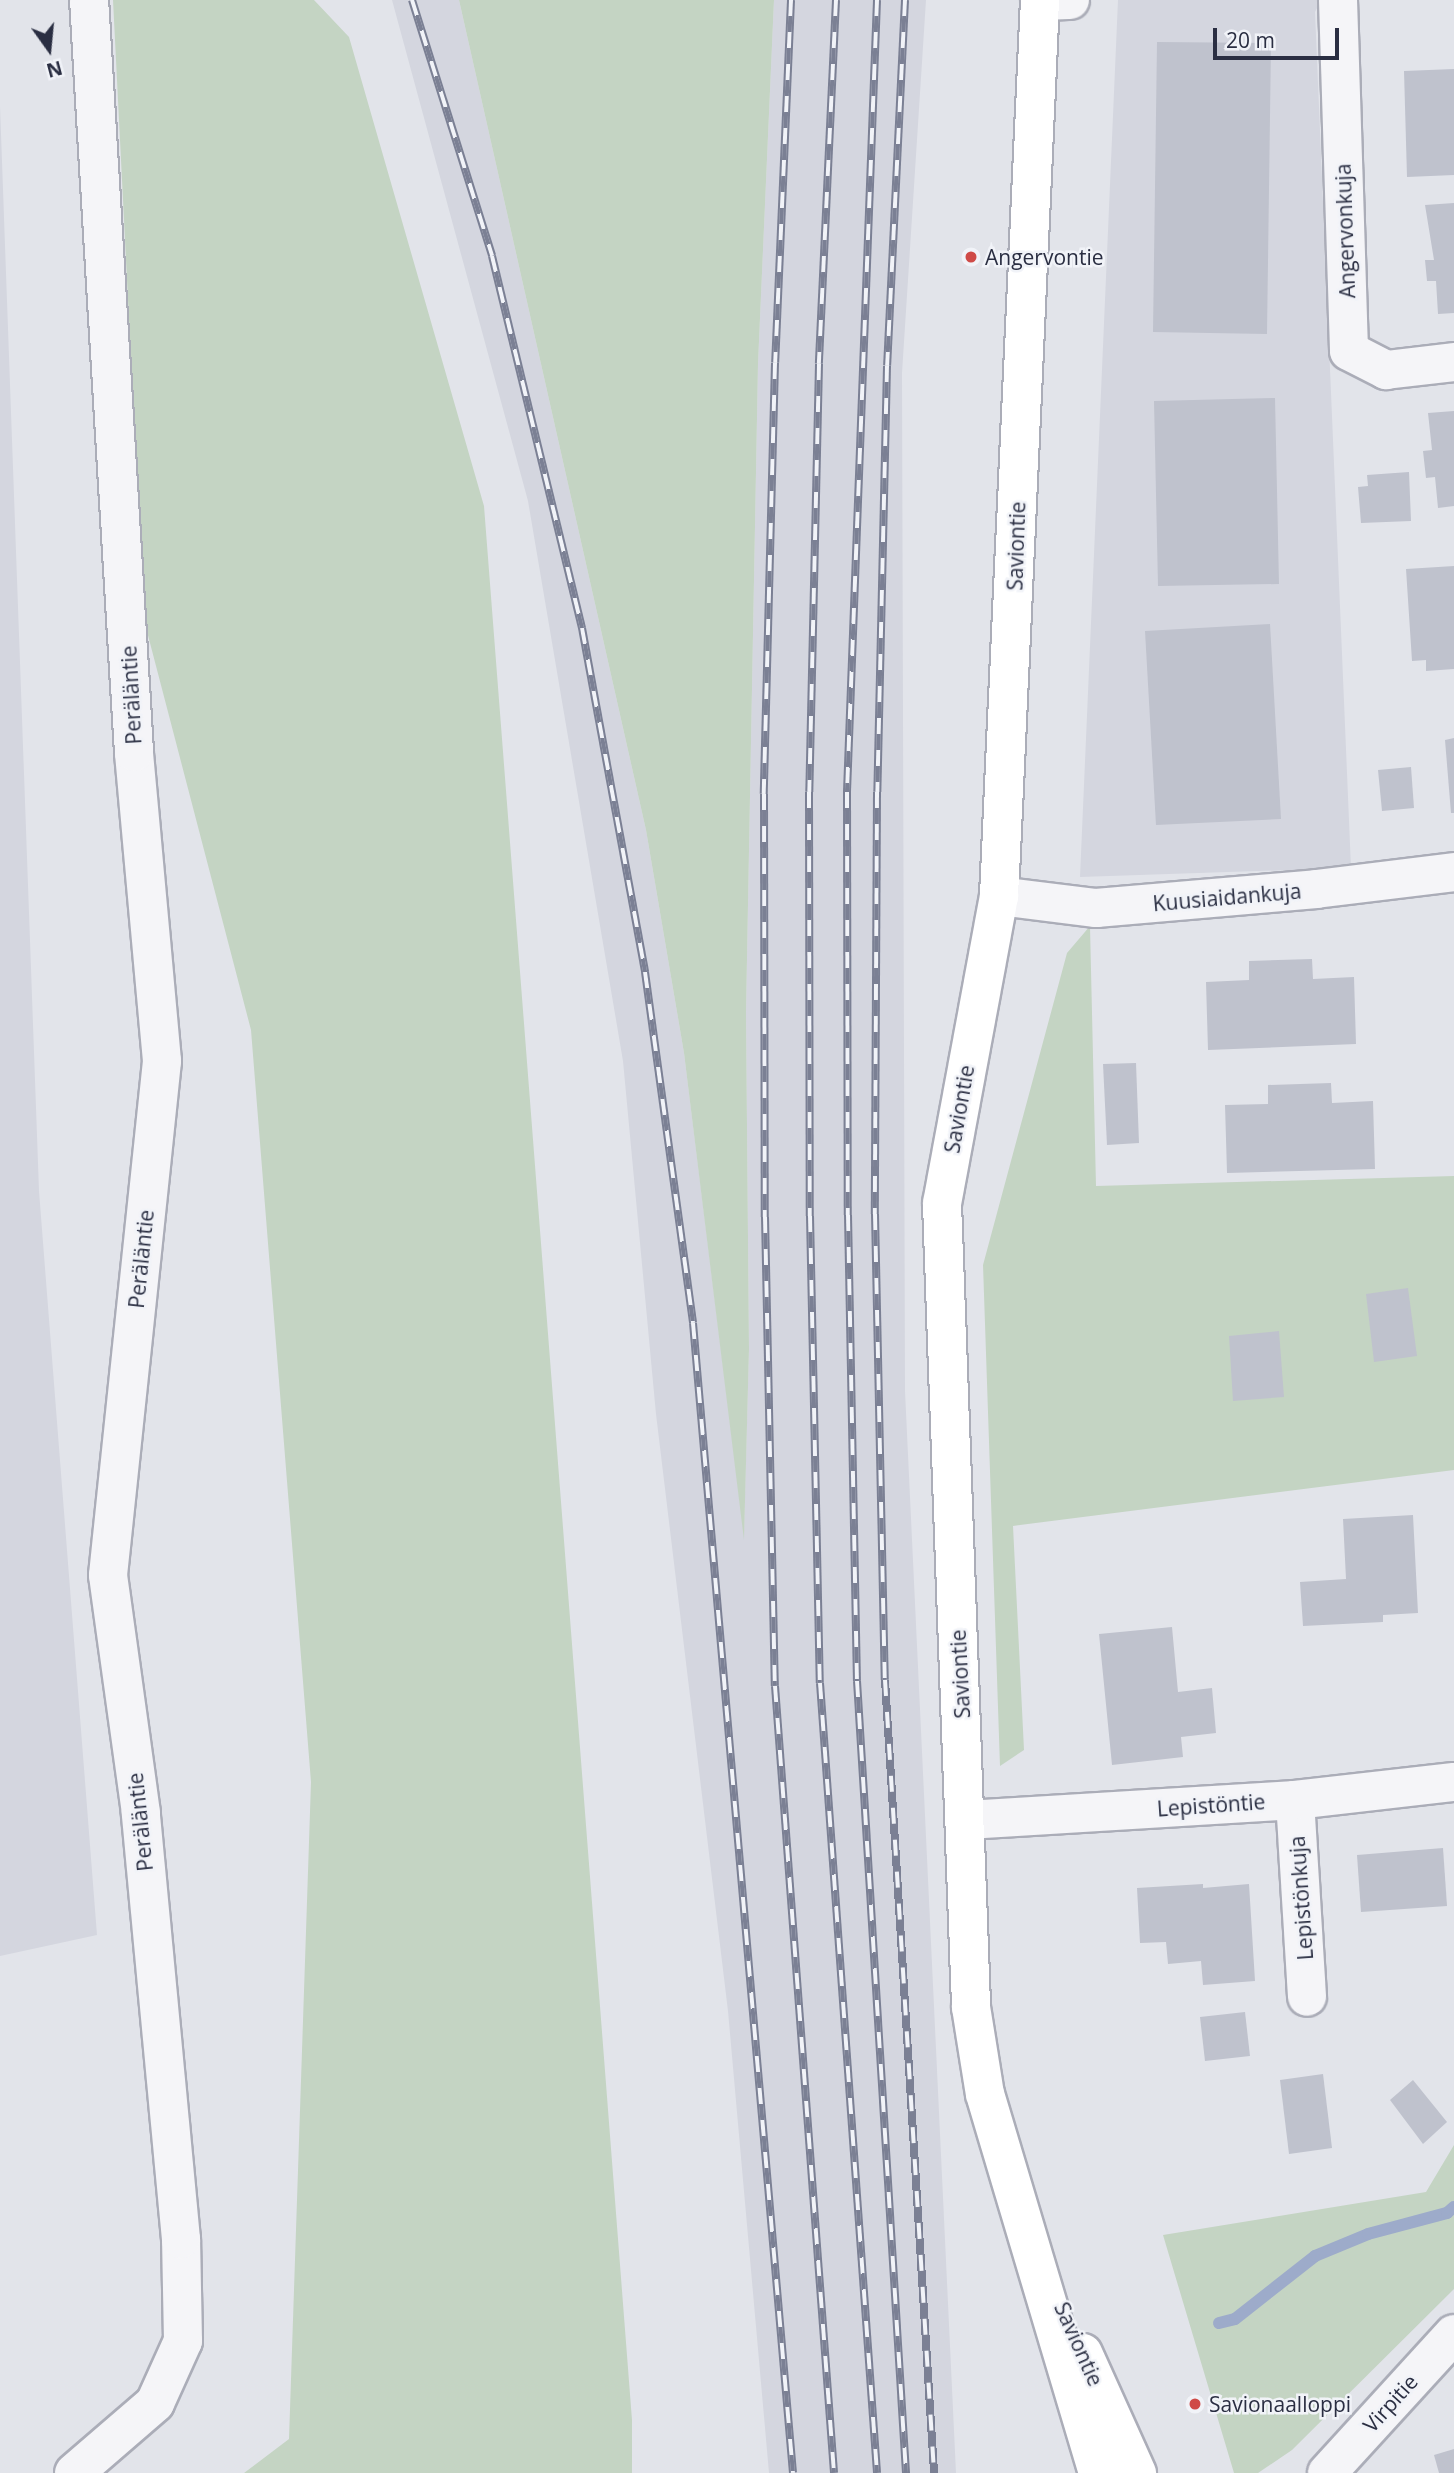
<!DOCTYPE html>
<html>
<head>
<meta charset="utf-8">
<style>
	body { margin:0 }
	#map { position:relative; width:1454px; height:2473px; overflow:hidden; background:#e2e4ea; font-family:"Open Sans",sans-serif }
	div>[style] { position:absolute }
	.built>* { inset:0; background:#d4d6df }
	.green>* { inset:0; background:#c4d4c3 }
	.stream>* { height:12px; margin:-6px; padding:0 6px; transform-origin:6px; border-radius:6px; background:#9dabca }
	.building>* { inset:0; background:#bfc2cd }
	.roads { filter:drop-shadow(2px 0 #abadb8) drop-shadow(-2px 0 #abadb8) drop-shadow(0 2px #abadb8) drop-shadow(0 -2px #abadb8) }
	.street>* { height:38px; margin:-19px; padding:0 19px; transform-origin:19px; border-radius:19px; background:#f5f5f8 }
	.secondary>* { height:38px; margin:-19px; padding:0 19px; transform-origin:19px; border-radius:19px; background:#fff }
	.rail>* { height:8px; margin-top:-4px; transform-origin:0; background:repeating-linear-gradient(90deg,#f1f3f8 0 16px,#7b8094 0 32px); box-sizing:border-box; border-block:2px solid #7b8094 }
	.dots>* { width:19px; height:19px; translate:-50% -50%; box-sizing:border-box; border:4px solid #f1f3f8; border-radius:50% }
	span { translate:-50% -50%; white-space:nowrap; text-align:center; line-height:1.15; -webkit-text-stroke:5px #f1f3f8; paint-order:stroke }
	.street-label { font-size:21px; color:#2a2e42 }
	.poi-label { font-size:21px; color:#2a2e42 }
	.left { translate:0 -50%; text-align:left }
	.north { position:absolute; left:14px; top:14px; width:70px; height:70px; -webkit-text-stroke:5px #f1f3f8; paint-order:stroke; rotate:165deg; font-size:19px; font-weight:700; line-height:28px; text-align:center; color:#2a2e42 }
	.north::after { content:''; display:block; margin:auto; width:24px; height:32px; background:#2a2e42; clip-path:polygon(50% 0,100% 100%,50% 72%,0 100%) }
	.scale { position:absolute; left:1213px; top:28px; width:126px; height:32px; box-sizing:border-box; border:4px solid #2a2e42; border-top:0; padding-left:9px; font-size:21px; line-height:24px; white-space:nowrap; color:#2a2e42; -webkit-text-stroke:5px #f1f3f8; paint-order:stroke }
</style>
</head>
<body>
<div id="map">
	<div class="built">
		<i style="clip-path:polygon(392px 0,459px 0,646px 830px,684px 1053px,744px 1534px,749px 1349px,746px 1013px,758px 364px,774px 0,926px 0,902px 373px,905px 1391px,956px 2473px,769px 2473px,728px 2011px,656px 1414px,623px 1061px,528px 501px)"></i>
		<i style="clip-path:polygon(1118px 0,1321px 0,1315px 12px,1351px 868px,1080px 877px)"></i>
		<i style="clip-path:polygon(0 106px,39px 1191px,97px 1935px,0 1956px)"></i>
	</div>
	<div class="green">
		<i style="clip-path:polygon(113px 0,314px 0,349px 37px,484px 506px,632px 2420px,632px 2473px,244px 2473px,289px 2439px,311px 1782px,251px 1030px,144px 620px)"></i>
		<i style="clip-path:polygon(459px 0,774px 0,758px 364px,746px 1013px,749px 1349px,744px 1540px,684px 1053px,646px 830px)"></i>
		<i style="clip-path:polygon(1090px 926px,1096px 1186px,1454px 1176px,1454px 1470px,1013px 1526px,1024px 1750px,1000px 1766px,983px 1265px,1067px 953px)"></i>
		<i style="clip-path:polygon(1454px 2145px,1454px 2289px,1292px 2450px,1258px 2473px,1234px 2473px,1163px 2235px,1426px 2192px)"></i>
	</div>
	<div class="stream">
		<i style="left:1219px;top:2323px;width:16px;rotate:-14deg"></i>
		<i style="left:1235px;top:2319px;width:102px;rotate:-38.2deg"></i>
		<i style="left:1315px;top:2256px;width:57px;rotate:-22.5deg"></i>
		<i style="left:1368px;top:2234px;width:82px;rotate:-14.9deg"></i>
		<i style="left:1447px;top:2213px;width:9px;rotate:-41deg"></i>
	</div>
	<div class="building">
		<i style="clip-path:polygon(1157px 42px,1271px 43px,1267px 334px,1153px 332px)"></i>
		<i style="clip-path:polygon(1454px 69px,1454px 175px,1407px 177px,1404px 71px)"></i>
		<i style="clip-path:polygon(1454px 203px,1454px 313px,1438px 314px,1436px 281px,1427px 281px,1425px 260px,1434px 260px,1425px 205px)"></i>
		<i style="clip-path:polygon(1275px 398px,1279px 584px,1158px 586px,1154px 401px)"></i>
		<i style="clip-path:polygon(1454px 411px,1454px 506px,1438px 508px,1435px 477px,1426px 478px,1423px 451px,1432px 450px,1428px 413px)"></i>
		<i style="clip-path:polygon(1409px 472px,1411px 521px,1361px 523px,1358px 487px,1368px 486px,1367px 475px)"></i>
		<i style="clip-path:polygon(1454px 566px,1454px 669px,1426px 671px,1426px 660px,1412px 661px,1406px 569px)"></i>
		<i style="clip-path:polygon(1270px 624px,1281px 819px,1156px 825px,1145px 631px)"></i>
		<i style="clip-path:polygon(1454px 738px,1454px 813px,1451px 813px,1445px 740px)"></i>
		<i style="clip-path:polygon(1411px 767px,1414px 808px,1382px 811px,1378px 770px)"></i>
		<i style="clip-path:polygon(1312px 959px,1313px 979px,1354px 977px,1356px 1044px,1208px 1050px,1206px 982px,1249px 980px,1249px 961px)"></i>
		<i style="clip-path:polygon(1136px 1063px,1139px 1143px,1107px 1145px,1103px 1064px)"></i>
		<i style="clip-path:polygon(1331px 1083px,1332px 1103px,1373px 1101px,1375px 1169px,1227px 1173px,1225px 1105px,1268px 1104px,1268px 1085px)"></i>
		<i style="clip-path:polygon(1408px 1288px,1417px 1356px,1374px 1362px,1366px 1294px)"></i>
		<i style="clip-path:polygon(1279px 1331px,1284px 1397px,1233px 1401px,1229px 1336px)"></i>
		<i style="clip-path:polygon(1413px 1515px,1418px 1613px,1383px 1615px,1383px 1622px,1303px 1626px,1300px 1582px,1346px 1579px,1343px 1519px)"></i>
		<i style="clip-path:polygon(1172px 1627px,1178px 1692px,1212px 1688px,1216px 1733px,1181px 1737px,1183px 1757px,1112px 1765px,1099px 1634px)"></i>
		<i style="clip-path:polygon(1443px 1848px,1447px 1906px,1361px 1912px,1357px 1855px)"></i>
		<i style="clip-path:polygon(1203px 1884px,1203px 1888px,1249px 1884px,1255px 1981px,1203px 1985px,1201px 1961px,1168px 1964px,1166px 1942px,1140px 1943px,1137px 1888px)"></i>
		<i style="clip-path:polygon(1245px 2012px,1250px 2056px,1205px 2061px,1200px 2017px)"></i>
		<i style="clip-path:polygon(1323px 2074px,1332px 2148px,1289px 2154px,1280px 2080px)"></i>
		<i style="clip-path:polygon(1413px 2080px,1447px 2122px,1423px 2144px,1390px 2100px)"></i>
		<i style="clip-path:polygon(1454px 2449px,1454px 2473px,1439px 2473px,1434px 2455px)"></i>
	</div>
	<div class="roads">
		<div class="street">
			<i style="left:1338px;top:0;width:351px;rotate:88.2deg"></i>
			<i style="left:1349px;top:351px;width:42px;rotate:27.2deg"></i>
			<i style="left:1386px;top:370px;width:68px;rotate:-6.7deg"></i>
			<i style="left:1040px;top:1px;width:30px;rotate:-2deg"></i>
			<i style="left:999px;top:896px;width:98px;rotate:7.1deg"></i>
			<i style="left:1096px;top:908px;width:221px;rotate:-4.9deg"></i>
			<i style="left:1316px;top:889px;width:139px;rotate:-7deg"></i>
			<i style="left:1295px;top:1800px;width:197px;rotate:86.5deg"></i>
			<i style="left:967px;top:1820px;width:329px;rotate:-3.5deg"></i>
			<i style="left:1295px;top:1800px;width:160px;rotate:-6.5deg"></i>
			<i style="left:74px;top:2473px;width:107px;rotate:-40.8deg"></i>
			<i style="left:155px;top:2403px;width:68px;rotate:-65.7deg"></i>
			<i style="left:183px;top:2341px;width:102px;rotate:-91.1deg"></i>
			<i style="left:181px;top:2239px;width:428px;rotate:-95.4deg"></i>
			<i style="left:141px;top:1813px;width:240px;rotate:-97.9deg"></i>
			<i style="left:108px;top:1575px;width:517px;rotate:-84deg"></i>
			<i style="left:162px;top:1061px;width:310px;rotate:-95.2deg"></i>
			<i style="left:134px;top:752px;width:753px;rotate:-93.42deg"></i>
			<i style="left:1327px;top:2473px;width:188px;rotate:-47.6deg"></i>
		</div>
		<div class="secondary">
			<i style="left:1040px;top:0;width:897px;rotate:92.62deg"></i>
			<i style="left:999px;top:896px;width:312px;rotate:100.5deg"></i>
			<i style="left:942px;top:1203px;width:805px;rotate:87.93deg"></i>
			<i style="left:971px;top:2007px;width:88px;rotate:80.9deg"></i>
			<i style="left:985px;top:2094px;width:395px;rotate:73.4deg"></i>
			<i style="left:1083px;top:2353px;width:132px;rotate:65.8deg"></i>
		</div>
	</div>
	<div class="rail">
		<i style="left:412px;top:0;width:268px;rotate:72.6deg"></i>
		<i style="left:492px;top:256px;width:383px;rotate:76.4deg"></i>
		<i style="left:582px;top:628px;width:350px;rotate:79.6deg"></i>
		<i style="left:645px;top:972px;width:354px;rotate:82.2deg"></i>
		<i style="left:693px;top:1323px;width:1154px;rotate:85.03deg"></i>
		<i style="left:791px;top:0;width:363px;rotate:92.5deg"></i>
		<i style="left:775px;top:363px;width:431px;rotate:91.5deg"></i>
		<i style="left:764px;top:794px;width:423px;rotate:89.9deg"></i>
		<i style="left:765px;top:1217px;width:469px;rotate:88.8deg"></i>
		<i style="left:775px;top:1686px;width:789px;rotate:85.71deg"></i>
		<i style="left:836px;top:0;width:364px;rotate:92.7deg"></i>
		<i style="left:819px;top:364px;width:428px;rotate:91.3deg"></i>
		<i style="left:809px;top:792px;width:424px;rotate:89.9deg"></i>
		<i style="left:810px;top:1216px;width:467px;rotate:88.8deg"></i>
		<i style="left:820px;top:1683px;width:792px;rotate:85.87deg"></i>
		<i style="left:877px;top:0;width:793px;rotate:92.17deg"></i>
		<i style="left:847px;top:792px;width:423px;rotate:89.9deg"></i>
		<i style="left:848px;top:1215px;width:466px;rotate:88.9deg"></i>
		<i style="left:857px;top:1681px;width:794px;rotate:86.46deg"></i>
		<i style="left:905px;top:0;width:366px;rotate:92.8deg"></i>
		<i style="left:887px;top:366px;width:426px;rotate:91.3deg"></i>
		<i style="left:877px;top:792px;width:422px;rotate:90.3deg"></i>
		<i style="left:875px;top:1214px;width:466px;rotate:88.8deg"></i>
		<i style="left:885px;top:1680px;width:795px;rotate:86.46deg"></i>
	</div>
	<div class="dots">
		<i style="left:971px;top:257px;background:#cf4a47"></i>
		<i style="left:1195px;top:2404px;background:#cf4a47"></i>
	</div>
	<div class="street-label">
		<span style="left:1345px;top:231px;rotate:-92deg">Angervonkuja</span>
		<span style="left:1016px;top:546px;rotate:-88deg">Saviontie</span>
		<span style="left:131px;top:695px;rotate:-93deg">Peräläntie</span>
		<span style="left:1227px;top:897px;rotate:-5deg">Kuusiaidankuja</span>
		<span style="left:959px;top:1109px;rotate:-80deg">Saviontie</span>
		<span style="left:141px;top:1259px;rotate:-84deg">Peräläntie</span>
		<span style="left:960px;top:1674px;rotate:-93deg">Saviontie</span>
		<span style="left:1211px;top:1805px;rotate:-4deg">Lepistöntie</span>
		<span style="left:140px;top:1822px;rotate:-96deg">Peräläntie</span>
		<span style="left:1301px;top:1898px;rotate:-94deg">Lepistönkuja</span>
		<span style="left:1079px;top:2344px;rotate:66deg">Saviontie</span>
		<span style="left:1390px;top:2403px;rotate:-48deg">Virpitie</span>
	</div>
	<div class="poi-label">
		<span class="left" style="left:985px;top:257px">Angervontie</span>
		<span class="left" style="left:1209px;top:2404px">Savionaalloppi</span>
	</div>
	<div class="north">N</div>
	<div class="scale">20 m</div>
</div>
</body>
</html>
